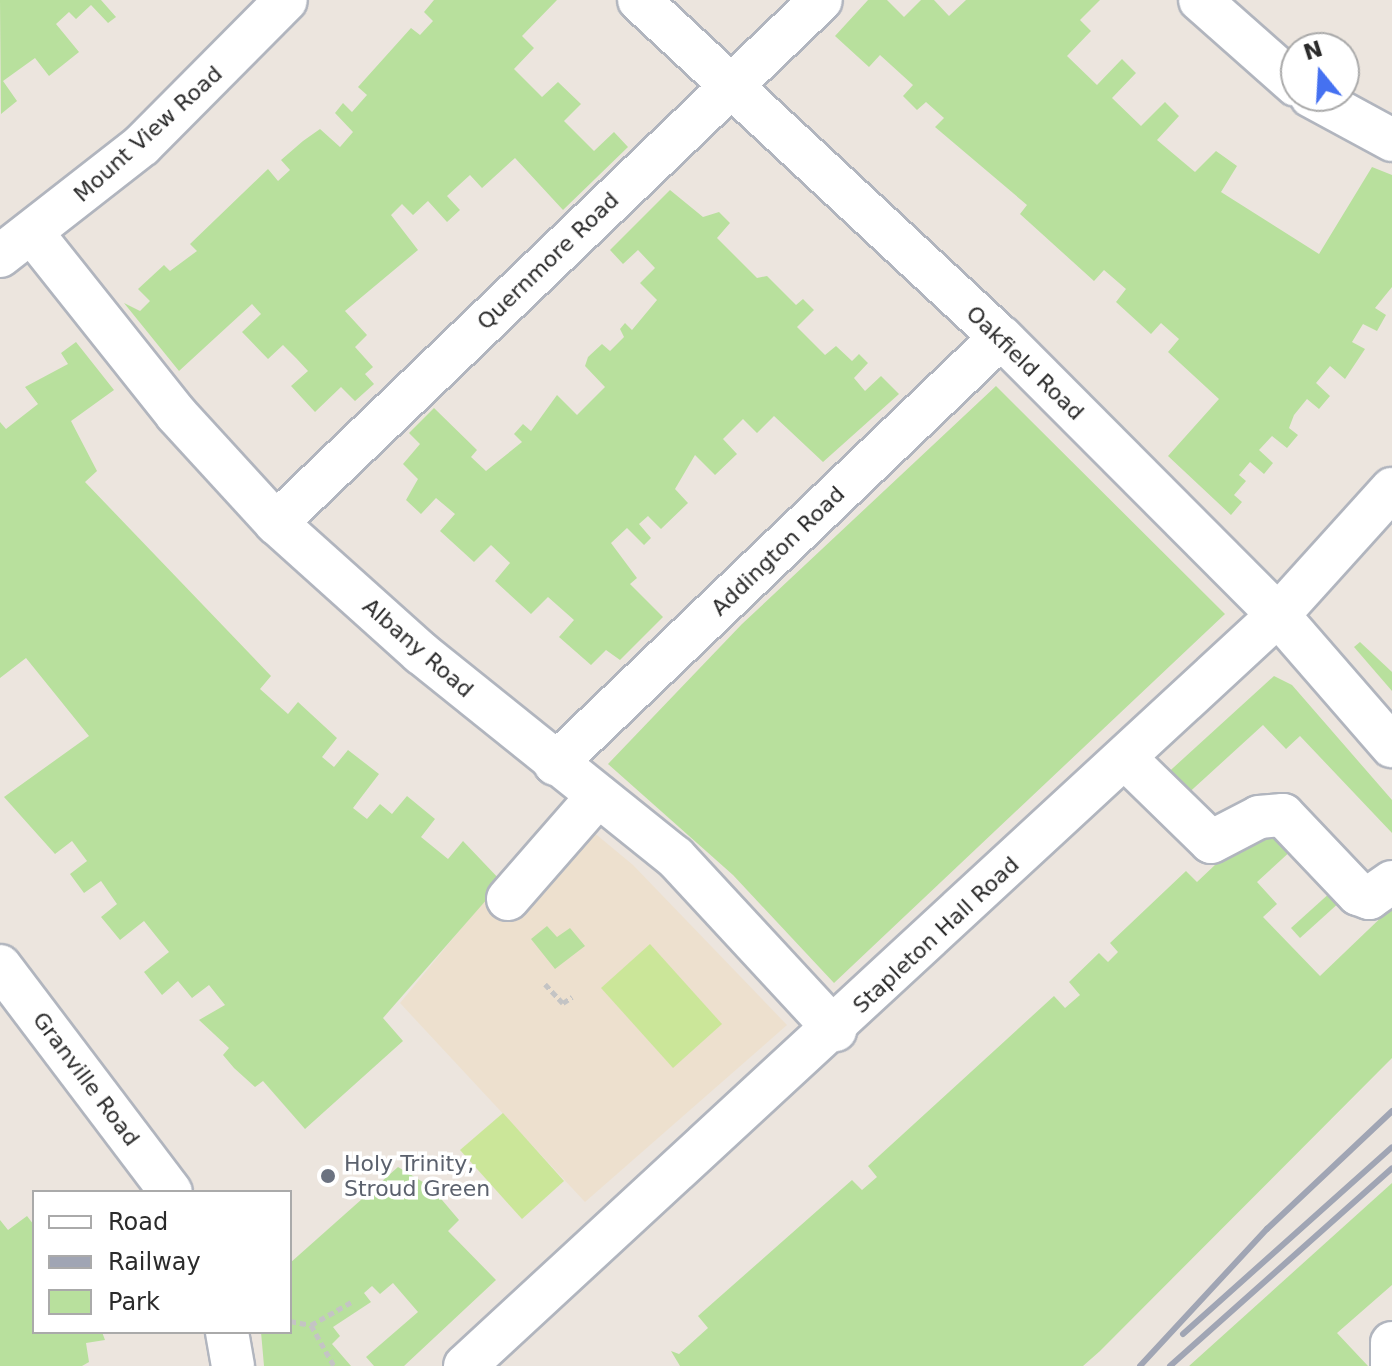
<!DOCTYPE html>
<html>
<head>
<meta charset="utf-8">
<style>
	body { margin:0 }
	#map { position:relative; width:1392px; height:1366px; overflow:hidden; background:#ece5de; font-family:"DejaVu Sans",sans-serif }
	div>[style] { position:absolute }
	.education>* { inset:0; background:#ede0ce }
	.green>* { inset:0; background:#b8e09d }
	.pitch>* { inset:0; background:#cbe699 }
	.path>* { height:5px; margin-top:-2.5px; transform-origin:0; background:repeating-linear-gradient(90deg,#c4c4c4 0 6px,transparent 0 10px) }
	.roads { filter:drop-shadow(2px 0 #b1b5be) drop-shadow(-2px 0 #b1b5be) drop-shadow(0 2px #b1b5be) drop-shadow(0 -2px #b1b5be) }
	.minor>* { height:42px; margin:-21px; padding:0 21px; transform-origin:21px; border-radius:21px; background:#fff }
	.rail>* { height:6px; margin:-3px; padding:0 3px; transform-origin:3px; border-radius:3px; background:#a0a5b4 }
	.dots>* { width:22px; height:22px; translate:-50% -50%; box-sizing:border-box; border:4px solid #fff; border-radius:50% }
	span { translate:-50% -50%; white-space:nowrap; text-align:center; line-height:1.15; -webkit-text-stroke:7px #fff; paint-order:stroke }
	.street-label { font-size:22px; color:#2b2b2b }
	.worship-label { font-size:22px; color:#5b616d }
	.left { translate:0 -50%; text-align:left }
	.legend { position:absolute; left:32px; top:1190px; width:260px; height:144px; box-sizing:border-box; background:#fff; border:2px solid #aaa; margin:0; padding:10px 14px; list-style:none; font-size:24px; color:#2b2b2b }
	.legend li { display:flex; align-items:center; gap:16px; height:40px }
	.legend b { width:40px; border:2px solid #aaa }
	.north { position:absolute; left:1280px; top:32px; width:80px; height:80px; box-sizing:border-box; background:#fff; border:2px solid #aaa; border-radius:50%; rotate:342deg; font-size:22px; font-weight:700; line-height:32px; text-align:center; color:#2b2b2b }
	.north::after { content:''; display:block; margin:auto; width:28px; height:36px; background:#4571f1; clip-path:polygon(50% 0,100% 100%,50% 72%,0 100%) }
</style>
</head>
<body>
<div id="map">
	<div class="education">
		<i style="clip-path:polygon(562px 806px,633px 865px,787px 1025px,585px 1202px,400px 1003px)"></i>
	</div>
	<div class="green">
		<i style="clip-path:polygon(0 0,101px 0,116px 17px,108px 23px,91px 5px,76px 19px,69px 12px,56px 24px,79px 52px,49px 76px,35px 58px,3px 81px,17px 101px,1px 114px)"></i>
		<i style="clip-path:polygon(434px 0,557px 0,522px 36px,534px 48px,514px 69px,542px 97px,558px 82px,581px 104px,564px 121px,594px 151px,614px 132px,628px 147px,563px 210px,515px 158px,482px 188px,470px 175px,447px 196px,460px 210px,447px 222px,428px 201px,413px 215px,402px 204px,391px 215px,418px 250px,345px 311px,367px 335px,355px 347px,373px 367px,365px 374px,374px 384px,355px 401px,341px 387px,315px 412px,291px 386px,308px 371px,296px 358px,283px 345px,268px 359px,242px 332px,261px 314px,252px 304px,179px 371px,124px 303px,140px 311px,150px 301px,138px 289px,164px 265px,170px 271px,197px 251px,190px 244px,268px 169px,278px 181px,290px 170px,281px 160px,303px 141px,320px 129px,340px 147px,353px 132px,335px 113px,343px 103px,352px 112px,367px 95px,358px 87px,411px 28px,420px 35px,433px 21px,424px 12px)"></i>
		<i style="clip-path:polygon(868px 0,887px 0,904px 17px,921px 0,934px 0,949px 16px,966px 0,1100px 0,1080px 20px,1091px 31px,1067px 56px,1097px 85px,1122px 59px,1136px 73px,1112px 98px,1141px 126px,1165px 102px,1179px 116px,1157px 140px,1195px 172px,1216px 151px,1237px 166px,1221px 192px,1319px 254px,1372px 167px,1392px 175px,1392px 287px,1375px 308px,1386px 315px,1377px 331px,1363px 324px,1352px 342px,1365px 349px,1345px 379px,1330px 366px,1316px 383px,1330px 396px,1319px 409px,1307px 399px,1294px 415px,1289px 428px,1298px 435px,1287px 448px,1272px 436px,1259px 450px,1273px 463px,1264px 474px,1250px 462px,1239px 475px,1246px 481px,1234px 495px,1242px 502px,1231px 515px,1168px 456px,1219px 399px,1168px 352px,1179px 339px,1161px 323px,1151px 334px,1116px 302px,1126px 289px,1104px 270px,1094px 281px,1020px 214px,1027px 205px,935px 127px,944px 118px,926px 102px,917px 110px,903px 96px,913px 85px,880px 55px,869px 67px,835px 36px)"></i>
		<i style="clip-path:polygon(670px 190px,703px 217px,719px 212px,730px 223px,717px 238px,757px 278px,767px 276px,796px 305px,803px 299px,814px 310px,797px 327px,825px 355px,836px 346px,852px 361px,859px 354px,868px 363px,854px 378px,865px 391px,881px 376px,899px 394px,823px 462px,774px 416px,757px 433px,743px 419px,723px 439px,737px 454px,715px 475px,695px 455px,675px 489px,688px 503px,661px 529px,648px 516px,639px 524px,651px 538px,644px 545px,627px 528px,611px 543px,637px 578px,630px 584px,663px 617px,620px 660px,606px 650px,591px 665px,559px 637px,574px 620px,548px 597px,531px 614px,495px 581px,510px 563px,491px 545px,474px 562px,440px 531px,455px 514px,436px 498px,421px 514px,406px 500px,418px 479px,403px 464px,420px 444px,409px 433px,434px 408px,477px 450px,471px 457px,486px 471px,522px 442px,514px 434px,523px 424px,531px 431px,557px 395px,577px 415px,605px 387px,585px 366px,588px 357px,602px 344px,610px 351px,624px 337px,620px 329px,625px 323px,632px 330px,657px 300px,640px 283px,655px 268px,638px 250px,623px 264px,610px 250px)"></i>
		<i style="clip-path:polygon(76px 342px,114px 390px,71px 421px,97px 471px,85px 482px,271px 676px,260px 689px,288px 714px,298px 702px,337px 738px,322px 757px,334px 767px,348px 750px,379px 774px,353px 808px,367px 819px,380px 804px,392px 814px,407px 796px,435px 819px,421px 837px,448px 859px,463px 841px,502px 882px,383px 1018px,403px 1041px,305px 1129px,263px 1081px,255px 1087px,234px 1068px,223px 1055px,229px 1048px,199px 1020px,225px 1005px,209px 985px,192px 998px,178px 981px,162px 995px,144px 972px,169px 952px,156px 936px,144px 921px,120px 940px,101px 917px,117px 904px,101px 881px,84px 893px,70px 874px,87px 861px,72px 841px,55px 854px,4px 797px,89px 736px,26px 658px,0 678px,0 422px,6px 429px,38px 404px,25px 387px,68px 364px,61px 353px)"></i>
		<i style="clip-path:polygon(996px 386px,1225px 614px,834px 983px,733px 875px,608px 764px,742px 624px)"></i>
		<i style="clip-path:polygon(1360px 642px,1392px 672px,1392px 691px,1354px 647px)"></i>
		<i style="clip-path:polygon(1274px 676px,1292px 685px,1392px 800px,1392px 833px,1300px 736px,1286px 749px,1263px 725px,1183px 798px,1162px 778px)"></i>
		<i style="clip-path:polygon(1258px 825px,1293px 849px,1257px 882px,1277px 904px,1263px 917px,1320px 976px,1392px 907px,1392px 1058px,1100px 1351px,1083px 1366px,680px 1366px,671px 1351px,679px 1354px,708px 1328px,698px 1316px,852px 1180px,862px 1190px,877px 1177px,868px 1166px,1054px 996px,1065px 1008px,1080px 995px,1069px 982px,1099px 953px,1108px 962px,1118px 952px,1110px 943px,1186px 871px,1197px 882px,1216px 864px,1204px 851px)"></i>
		<i style="clip-path:polygon(1332px 891px,1341px 901px,1300px 938px,1291px 928px)"></i>
		<i style="clip-path:polygon(547px 926px,557px 937px,570px 928px,585px 946px,555px 969px,531px 939px)"></i>
		<i style="clip-path:polygon(398px 1167px,431px 1187px,459px 1220px,448px 1231px,496px 1280px,404px 1366px,374px 1366px,366px 1357px,418px 1312px,393px 1283px,380px 1294px,372px 1286px,364px 1293px,371px 1302px,333px 1327px,340px 1336px,332px 1344px,351px 1366px,264px 1366px,261px 1332px,290px 1332px,290px 1263px)"></i>
		<i style="clip-path:polygon(1392px 1183px,1392px 1285px,1337px 1333px,1368px 1366px,1189px 1366px)"></i>
		<i style="clip-path:polygon(27px 1216px,34px 1225px,34px 1332px,102px 1332px,105px 1340px,86px 1343px,89px 1362px,82px 1366px,0 1366px,0 1220px,8px 1230px)"></i>
	</div>
	<div class="pitch">
		<i style="clip-path:polygon(650px 944px,722px 1024px,673px 1068px,601px 988px)"></i>
		<i style="clip-path:polygon(503px 1113px,564px 1181px,522px 1219px,460px 1150px)"></i>
	</div>
	<div class="path">
		<i style="left:545px;top:984px;width:26px;rotate:47deg"></i>
		<i style="left:563px;top:1003px;width:11px;rotate:-34deg"></i>
		<i style="left:290px;top:1321px;width:21px;rotate:11deg"></i>
		<i style="left:311px;top:1325px;width:47px;rotate:60.7deg"></i>
		<i style="left:311px;top:1325px;width:48px;rotate:-29.7deg"></i>
	</div>
	<div class="roads">
		<div class="minor">
			<i style="left:639px;top:0;width:495px;rotate:43deg"></i>
			<i style="left:1001px;top:337px;width:392px;rotate:45.1deg"></i>
			<i style="left:1278px;top:615px;width:174px;rotate:49deg"></i>
			<i style="left:1200px;top:0;width:128px;rotate:41.5deg"></i>
			<i style="left:1311px;top:96px;width:92px;rotate:28.5deg"></i>
			<i style="left:33px;top:234px;width:231px;rotate:51.5deg"></i>
			<i style="left:177px;top:415px;width:147px;rotate:47.5deg"></i>
			<i style="left:276px;top:523px;width:195px;rotate:41.9deg"></i>
			<i style="left:421px;top:653px;width:326px;rotate:38.8deg"></i>
			<i style="left:675px;top:857px;width:236px;rotate:47.2deg"></i>
			<i style="left:0;top:256px;width:180px;rotate:-38deg"></i>
			<i style="left:142px;top:145px;width:204px;rotate:-45.2deg"></i>
			<i style="left:276px;top:523px;width:755px;rotate:-43.82deg"></i>
			<i style="left:1125px;top:758px;width:120px;rotate:44.3deg"></i>
			<i style="left:1211px;top:842px;width:54px;rotate:-27.5deg"></i>
			<i style="left:1259px;top:817px;width:24px;rotate:-5deg"></i>
			<i style="left:1283px;top:815px;width:109px;rotate:46.5deg"></i>
			<i style="left:1358px;top:894px;width:12px;rotate:20deg"></i>
			<i style="left:1369px;top:898px;width:28px;rotate:-35deg"></i>
			<i style="left:555px;top:764px;width:617px;rotate:-43.75deg"></i>
			<i style="left:508px;top:899px;width:137px;rotate:-48.9deg"></i>
			<i style="left:0;top:966px;width:283px;rotate:52.9deg"></i>
			<i style="left:227px;top:1332px;width:35px;rotate:80deg"></i>
			<i style="left:1392px;top:1343px;width:23px;rotate:90deg"></i>
			<i style="left:465px;top:1366px;width:1107px;rotate:-42.73deg"></i>
			<i style="left:1278px;top:615px;width:170px;rotate:-47.9deg"></i>
		</div>
	</div>
	<div class="rail">
		<i style="left:1183px;top:1334px;width:280px;rotate:-41.8deg"></i>
		<i style="left:1140px;top:1366px;width:187px;rotate:-47.2deg"></i>
		<i style="left:1267px;top:1229px;width:172px;rotate:-43.3deg"></i>
		<i style="left:1170px;top:1366px;width:297px;rotate:-41.7deg"></i>
	</div>
	<div class="dots">
		<i style="left:328px;top:1176px;background:#6b7280"></i>
	</div>
	<div class="street-label">
		<span style="left:148px;top:134px;rotate:-42deg">Mount View Road</span>
		<span style="left:548px;top:261px;rotate:-44deg">Quernmore Road</span>
		<span style="left:1025px;top:363px;rotate:44deg">Oakfield Road</span>
		<span style="left:778px;top:551px;rotate:-44deg">Addington Road</span>
		<span style="left:418px;top:648px;rotate:41deg">Albany Road</span>
		<span style="left:936px;top:935px;rotate:-43deg">Stapleton Hall Road</span>
		<span style="left:86px;top:1079px;rotate:53deg">Granville Road</span>
	</div>
	<div class="worship-label">
		<span class="left" style="left:344px;top:1176px">Holy Trinity,<br>Stroud Green</span>
	</div>
	<ul class="legend">
	<li><b style="height:10px;background:#fff"></b>Road</li>
	<li><b style="height:10px;background:#a0a5b4"></b>Railway</li>
	<li><b style="height:22px;background:#b8e09d"></b>Park</li>
	</ul>
	<div class="north">N</div>
</div>
</body>
</html>
